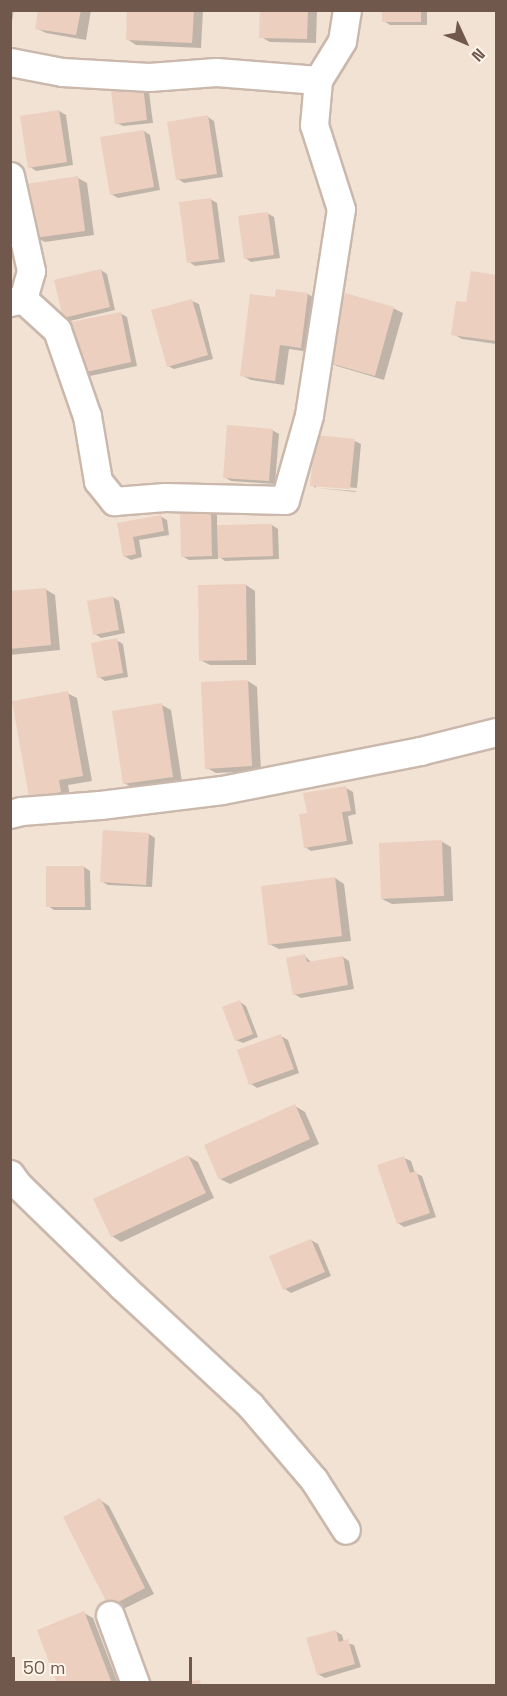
<!DOCTYPE html>
<html>
<head>
<meta charset="utf-8">
<style>
	body { margin:0 }
	#map { position:relative; width:507px; height:1696px; overflow:hidden; background:#faf1e4; font-family:"Space Grotesk",sans-serif }
	div>[style] { position:absolute }
	.residential>* { inset:0; background:#f1e2d4 }
	.shadow>* { inset:0; background:#0003 }
	.building>* { inset:0; background:#eccfbf }
	.roads { filter:drop-shadow(2px 0 #cab8ac) drop-shadow(-2px 0 #cab8ac) drop-shadow(0 2px #cab8ac) drop-shadow(0 -2px #cab8ac) }
	.street>* { height:27px; margin:-13.5px; padding:0 13.5px; transform-origin:13.5px; border-radius:13.5px; background:#fff }
	span { translate:-50% -50%; white-space:nowrap; text-align:center; line-height:1.15; -webkit-text-stroke:6px #fdf5ea; paint-order:stroke }
	.frame { position:absolute; inset:0; border:12px solid #70584c; pointer-events:none }
	.north { position:absolute; left:435px; top:12px; width:60px; height:60px; -webkit-text-stroke:4px #fdf5ea; paint-order:stroke; rotate:134deg; font-size:16px; font-weight:700; line-height:24px; text-align:center; color:#70584c }
	.north::after { content:''; display:block; margin:auto; width:21px; height:27px; background:#70584c; clip-path:polygon(50% 0,100% 100%,50% 72%,0 100%) }
	.scale { position:absolute; left:12px; top:1657px; width:180px; height:27px; box-sizing:border-box; border:3px solid #70584c; border-top:0; padding-left:8px; font-size:18px; line-height:21px; white-space:nowrap; color:#70584c; -webkit-text-stroke:4px #fdf5ea; paint-order:stroke }
</style>
</head>
<body>
<div id="map">
	<div class="residential">
		<i style="clip-path:polygon(11px 11px,496px 11px,496px 1685px,11px 1685px)"></i>
	</div>
	<div class="shadow">
		<i style="clip-path:polygon(10px 10px,14px 10px,10px 33px)"></i>
		<i style="clip-path:polygon(39px 10px,91px 10px,86px 40px,46px 33px,36px 28px)"></i>
		<i style="clip-path:polygon(128px 10px,203px 10px,201px 48px,136px 45px,127px 39px)"></i>
		<i style="clip-path:polygon(262px 10px,317px 10px,316px 43px,270px 42px,261px 37px)"></i>
		<i style="clip-path:polygon(384px 10px,427px 10px,427px 25px,390px 25px,384px 21px)"></i>
		<i style="clip-path:polygon(143px 88px,149px 92px,153px 123px,123px 126px,117px 123px)"></i>
		<i style="clip-path:polygon(59px 111px,66px 115px,73px 165px,36px 171px,30px 167px)"></i>
		<i style="clip-path:polygon(208px 117px,214px 121px,223px 177px,184px 183px,178px 179px)"></i>
		<i style="clip-path:polygon(144px 131px,150px 135px,160px 190px,118px 198px,111px 194px)"></i>
		<i style="clip-path:polygon(78px 178px,87px 183px,94px 235px,45px 242px,35px 237px)"></i>
		<i style="clip-path:polygon(210px 199px,217px 203px,225px 262px,195px 266px,189px 262px)"></i>
		<i style="clip-path:polygon(267px 213px,274px 217px,280px 258px,251px 262px,245px 258px)"></i>
		<i style="clip-path:polygon(101px 270px,107px 274px,115px 310px,70px 321px,64px 317px)"></i>
		<i style="clip-path:polygon(472px 273px,496px 277px,496px 344px,462px 339px,453px 334px,468px 304px)"></i>
		<i style="clip-path:polygon(277px 291px,308px 294px,317px 300px,310px 352px,289px 349px,284px 385px,251px 380px,241px 375px,276px 298px)"></i>
		<i style="clip-path:polygon(192px 301px,199px 304px,213px 359px,174px 369px,168px 366px)"></i>
		<i style="clip-path:polygon(393px 308px,403px 313px,384px 380px,337px 366px,327px 361px)"></i>
		<i style="clip-path:polygon(120px 313px,127px 317px,137px 366px,90px 376px,84px 372px)"></i>
		<i style="clip-path:polygon(272px 430px,279px 434px,275px 484px,231px 481px,224px 477px)"></i>
		<i style="clip-path:polygon(355px 441px,361px 444px,357px 488px,316px 485px,316px 488px,312px 485px)"></i>
		<i style="clip-path:polygon(317px 488px,356px 491px,356px 492px)"></i>
		<i style="clip-path:polygon(211px 511px,217px 515px,217px 527px,272px 525px,278px 529px,279px 559px,225px 561px,218px 556px,218px 559px,189px 560px,182px 556px)"></i>
		<i style="clip-path:polygon(160px 516px,167px 520px,169px 535px,139px 540px,142px 557px,131px 560px,124px 556px,118px 524px)"></i>
		<i style="clip-path:polygon(246px 585px,255px 591px,256px 665px,210px 665px,200px 660px)"></i>
		<i style="clip-path:polygon(45px 589px,55px 595px,60px 650px,10px 655px,10px 592px)"></i>
		<i style="clip-path:polygon(113px 597px,119px 601px,125px 633px,101px 638px,95px 634px)"></i>
		<i style="clip-path:polygon(116px 640px,123px 644px,128px 677px,105px 681px,99px 677px)"></i>
		<i style="clip-path:polygon(248px 681px,257px 687px,261px 771px,216px 773px,207px 768px)"></i>
		<i style="clip-path:polygon(67px 693px,77px 698px,92px 781px,68px 785px,70px 796px,39px 802px,30px 796px)"></i>
		<i style="clip-path:polygon(162px 705px,171px 710px,182px 782px,133px 788px,124px 783px)"></i>
		<i style="clip-path:polygon(346px 788px,353px 792px,356px 814px,348px 816px,353px 844px,311px 851px,305px 847px,308px 814px)"></i>
		<i style="clip-path:polygon(149px 834px,155px 838px,152px 887px,108px 885px,101px 881px)"></i>
		<i style="clip-path:polygon(441px 841px,451px 847px,453px 901px,392px 904px,382px 899px)"></i>
		<i style="clip-path:polygon(84px 867px,90px 871px,91px 910px,54px 910px,48px 906px)"></i>
		<i style="clip-path:polygon(335px 878px,344px 884px,351px 941px,279px 949px,269px 944px)"></i>
		<i style="clip-path:polygon(305px 956px,312px 963px,343px 957px,349px 961px,354px 989px,301px 998px,294px 994px)"></i>
		<i style="clip-path:polygon(240px 1002px,246px 1006px,258px 1037px,243px 1043px,236px 1040px)"></i>
		<i style="clip-path:polygon(281px 1036px,288px 1040px,299px 1073px,257px 1088px,251px 1084px)"></i>
		<i style="clip-path:polygon(295px 1106px,305px 1112px,319px 1144px,230px 1184px,220px 1179px)"></i>
		<i style="clip-path:polygon(188px 1156px,198px 1162px,214px 1198px,121px 1242px,112px 1236px)"></i>
		<i style="clip-path:polygon(404px 1158px,411px 1161px,415px 1173px,422px 1176px,436px 1217px,404px 1227px,398px 1223px)"></i>
		<i style="clip-path:polygon(311px 1240px,318px 1244px,331px 1276px,291px 1293px,285px 1289px)"></i>
		<i style="clip-path:polygon(100px 1500px,109px 1506px,154px 1594px,119px 1611px,110px 1606px)"></i>
		<i style="clip-path:polygon(84px 1613px,93px 1618px,119px 1686px,60px 1686px)"></i>
		<i style="clip-path:polygon(335px 1631px,342px 1635px,344px 1642px,354px 1645px,361px 1667px,325px 1678px,318px 1674px)"></i>
	</div>
	<div class="building">
		<i style="clip-path:polygon(38px 10px,81px 10px,76px 35px,35px 29px)"></i>
		<i style="clip-path:polygon(127px 10px,194px 10px,192px 43px,126px 40px)"></i>
		<i style="clip-path:polygon(260px 10px,308px 10px,307px 39px,259px 38px)"></i>
		<i style="clip-path:polygon(382px 10px,421px 10px,421px 22px,382px 22px)"></i>
		<i style="clip-path:polygon(143px 86px,147px 120px,115px 124px,111px 90px)"></i>
		<i style="clip-path:polygon(59px 110px,67px 162px,28px 168px,20px 116px)"></i>
		<i style="clip-path:polygon(208px 115px,217px 174px,176px 180px,167px 122px)"></i>
		<i style="clip-path:polygon(144px 130px,154px 187px,110px 195px,100px 137px)"></i>
		<i style="clip-path:polygon(78px 176px,85px 231px,34px 238px,26px 184px)"></i>
		<i style="clip-path:polygon(211px 198px,219px 259px,187px 263px,179px 202px)"></i>
		<i style="clip-path:polygon(268px 212px,274px 255px,244px 259px,238px 216px)"></i>
		<i style="clip-path:polygon(101px 269px,110px 307px,63px 318px,54px 280px)"></i>
		<i style="clip-path:polygon(471px 271px,496px 275px,496px 341px,451px 335px,456px 301px,466px 302px)"></i>
		<i style="clip-path:polygon(276px 289px,308px 293px,301px 348px,280px 345px,275px 381px,240px 376px,250px 294px,275px 297px)"></i>
		<i style="clip-path:polygon(345px 293px,394px 307px,375px 376px,326px 362px)"></i>
		<i style="clip-path:polygon(192px 299px,208px 355px,167px 367px,151px 310px)"></i>
		<i style="clip-path:polygon(121px 312px,131px 362px,82px 373px,71px 322px)"></i>
		<i style="clip-path:polygon(227px 425px,273px 429px,269px 481px,223px 478px)"></i>
		<i style="clip-path:polygon(315px 435px,355px 439px,350px 489px,310px 486px)"></i>
		<i style="clip-path:polygon(211px 510px,212px 556px,181px 557px,180px 511px)"></i>
		<i style="clip-path:polygon(161px 515px,164px 531px,133px 537px,136px 554px,123px 557px,117px 523px)"></i>
		<i style="clip-path:polygon(272px 524px,273px 556px,218px 558px,217px 525px)"></i>
		<i style="clip-path:polygon(246px 584px,247px 660px,199px 661px,198px 585px)"></i>
		<i style="clip-path:polygon(46px 588px,51px 645px,10px 649px,10px 591px)"></i>
		<i style="clip-path:polygon(113px 596px,119px 630px,93px 635px,87px 601px)"></i>
		<i style="clip-path:polygon(117px 638px,123px 673px,97px 678px,91px 643px)"></i>
		<i style="clip-path:polygon(248px 680px,252px 766px,205px 769px,201px 682px)"></i>
		<i style="clip-path:polygon(68px 691px,83px 776px,59px 780px,61px 792px,29px 797px,12px 701px)"></i>
		<i style="clip-path:polygon(162px 703px,173px 777px,123px 784px,112px 711px)"></i>
		<i style="clip-path:polygon(346px 786px,351px 811px,342px 812px,347px 841px,304px 848px,299px 814px,307px 813px,303px 793px)"></i>
		<i style="clip-path:polygon(103px 830px,149px 833px,146px 885px,100px 882px)"></i>
		<i style="clip-path:polygon(442px 840px,444px 896px,381px 899px,379px 843px)"></i>
		<i style="clip-path:polygon(46px 866px,84px 866px,85px 907px,46px 907px)"></i>
		<i style="clip-path:polygon(335px 877px,342px 936px,268px 945px,261px 886px)"></i>
		<i style="clip-path:polygon(305px 954px,307px 962px,343px 956px,348px 985px,293px 995px,286px 958px)"></i>
		<i style="clip-path:polygon(240px 1000px,253px 1034px,235px 1041px,222px 1007px)"></i>
		<i style="clip-path:polygon(281px 1034px,294px 1069px,249px 1085px,237px 1050px)"></i>
		<i style="clip-path:polygon(295px 1104px,310px 1139px,219px 1180px,204px 1145px)"></i>
		<i style="clip-path:polygon(188px 1155px,206px 1193px,111px 1237px,93px 1199px)"></i>
		<i style="clip-path:polygon(404px 1156px,410px 1173px,416px 1171px,430px 1213px,397px 1224px,377px 1165px)"></i>
		<i style="clip-path:polygon(311px 1239px,325px 1272px,283px 1290px,269px 1256px)"></i>
		<i style="clip-path:polygon(100px 1498px,145px 1588px,109px 1607px,63px 1517px)"></i>
		<i style="clip-path:polygon(84px 1611px,113px 1686px,58px 1686px,37px 1630px)"></i>
		<i style="clip-path:polygon(336px 1630px,339px 1642px,348px 1639px,355px 1664px,317px 1675px,306px 1638px)"></i>
		<i style="clip-path:polygon(200px 1680px,201px 1686px,179px 1686px,179px 1682px)"></i>
	</div>
	<div class="roads">
		<div class="street">
			<i style="left:10px;top:62px;width:53px;rotate:10.9deg"></i>
			<i style="left:62px;top:72px;width:87px;rotate:3.3deg"></i>
			<i style="left:149px;top:77px;width:67px;rotate:-4.3deg"></i>
			<i style="left:216px;top:72px;width:102px;rotate:4.5deg"></i>
			<i style="left:10px;top:176px;width:97px;rotate:77.5deg"></i>
			<i style="left:31px;top:271px;width:29px;rotate:106deg"></i>
			<i style="left:10px;top:302px;width:13px;rotate:-13deg"></i>
			<i style="left:23px;top:299px;width:46px;rotate:42.4deg"></i>
			<i style="left:57px;top:330px;width:91px;rotate:70.8deg"></i>
			<i style="left:87px;top:416px;width:66px;rotate:80.4deg"></i>
			<i style="left:98px;top:481px;width:26px;rotate:51deg"></i>
			<i style="left:114px;top:501px;width:51px;rotate:-4.5deg"></i>
			<i style="left:165px;top:497px;width:120px;rotate:1.4deg"></i>
			<i style="left:285px;top:500px;width:88px;rotate:-74.2deg"></i>
			<i style="left:309px;top:415px;width:208px;rotate:-81.2deg"></i>
			<i style="left:341px;top:209px;width:88px;rotate:-107.8deg"></i>
			<i style="left:314px;top:125px;width:45px;rotate:-84.9deg"></i>
			<i style="left:318px;top:80px;width:46px;rotate:-58.4deg"></i>
			<i style="left:342px;top:41px;width:31px;rotate:-81deg"></i>
			<i style="left:10px;top:814px;width:11px;rotate:-15deg"></i>
			<i style="left:21px;top:811px;width:79px;rotate:-4.3deg"></i>
			<i style="left:100px;top:805px;width:123px;rotate:-7deg"></i>
			<i style="left:222px;top:790px;width:202px;rotate:-11.1deg"></i>
			<i style="left:420px;top:751px;width:78px;rotate:-14deg"></i>
			<i style="left:10px;top:1174px;width:14px;rotate:54deg"></i>
			<i style="left:18px;top:1185px;width:146px;rotate:44.2deg"></i>
			<i style="left:123px;top:1287px;width:173px;rotate:42.9deg"></i>
			<i style="left:250px;top:1405px;width:99px;rotate:49.5deg"></i>
			<i style="left:314px;top:1480px;width:59px;rotate:57.4deg"></i>
			<i style="left:110px;top:1615px;width:76px;rotate:69.9deg"></i>
		</div>
	</div>
	<div class="frame"></div>
	<div class="north">N</div>
	<div class="scale">50 m</div>
</div>
</body>
</html>
